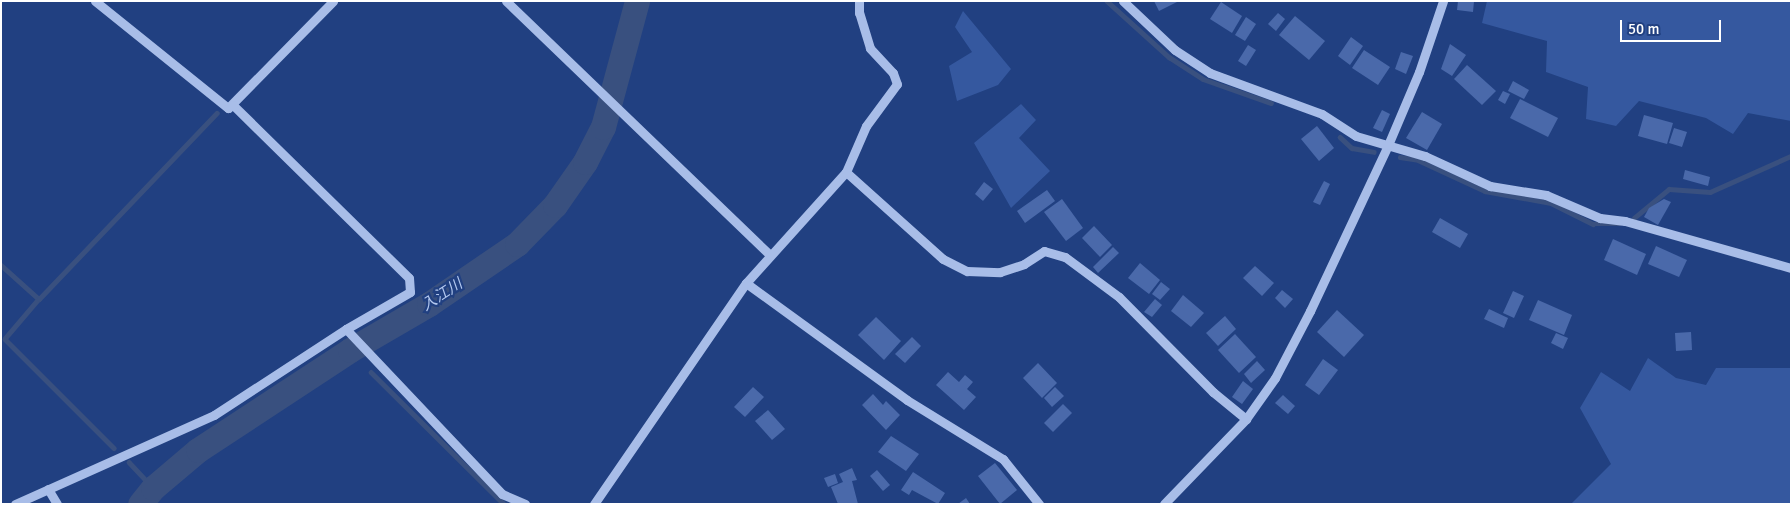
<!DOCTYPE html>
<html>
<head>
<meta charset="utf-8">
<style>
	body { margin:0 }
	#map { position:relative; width:1792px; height:505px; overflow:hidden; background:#214081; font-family:Signika,"Noto Sans JP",sans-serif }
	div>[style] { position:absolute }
	.green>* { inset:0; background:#35589f }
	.stream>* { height:4.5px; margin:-2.25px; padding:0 2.25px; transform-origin:2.25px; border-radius:2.25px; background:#39507f }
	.river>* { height:25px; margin:-12.5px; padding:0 12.5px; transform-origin:12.5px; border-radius:12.5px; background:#39507f }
	.building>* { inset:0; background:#4a69aa }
	.minor>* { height:9px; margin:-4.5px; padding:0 4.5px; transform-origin:4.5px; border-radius:4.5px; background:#a8bde8 }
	span { translate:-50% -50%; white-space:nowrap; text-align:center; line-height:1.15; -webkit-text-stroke:4.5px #214081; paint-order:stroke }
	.water-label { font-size:15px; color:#b3c8ef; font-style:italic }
	.frame { position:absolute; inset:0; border:2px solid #fff; pointer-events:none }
	.scale { position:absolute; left:1620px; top:20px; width:101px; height:22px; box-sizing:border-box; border:2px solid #fff; border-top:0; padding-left:6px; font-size:15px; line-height:18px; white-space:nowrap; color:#fff; -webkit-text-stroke:4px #214081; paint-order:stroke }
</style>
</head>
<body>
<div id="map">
	<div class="green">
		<i style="clip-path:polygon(1487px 1px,1791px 1px,1791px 121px,1748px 113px,1733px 134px,1706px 118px,1639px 101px,1616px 126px,1586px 119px,1588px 87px,1546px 72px,1547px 41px,1482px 23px)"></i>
		<i style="clip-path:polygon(963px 11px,1011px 69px,998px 85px,957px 101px,949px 66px,972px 52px,955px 27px)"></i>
		<i style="clip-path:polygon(1021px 104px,1036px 120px,1019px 138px,1050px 171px,1011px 208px,974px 143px)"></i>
		<i style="clip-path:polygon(1648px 358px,1676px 378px,1706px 385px,1716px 368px,1791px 368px,1791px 504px,1571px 504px,1611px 464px,1580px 408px,1601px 372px,1630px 391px)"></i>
	</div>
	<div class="stream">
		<i style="left:1107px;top:1px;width:84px;rotate:42.1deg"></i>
		<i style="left:1169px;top:57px;width:40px;rotate:32.9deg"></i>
		<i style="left:1203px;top:79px;width:72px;rotate:19.4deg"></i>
		<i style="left:1340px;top:137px;width:16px;rotate:43deg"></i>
		<i style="left:1352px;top:148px;width:22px;rotate:10deg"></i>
		<i style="left:1400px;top:157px;width:18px;rotate:9deg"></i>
		<i style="left:1418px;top:160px;width:74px;rotate:24.8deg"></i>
		<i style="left:1485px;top:191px;width:67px;rotate:10.3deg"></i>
		<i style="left:1551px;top:203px;width:47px;rotate:26.6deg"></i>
		<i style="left:1593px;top:224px;width:27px"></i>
		<i style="left:1634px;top:218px;width:45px;rotate:-39.6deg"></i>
		<i style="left:1669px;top:189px;width:41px;rotate:4.2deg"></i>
		<i style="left:1710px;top:192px;width:89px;rotate:-24deg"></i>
		<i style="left:1px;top:265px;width:51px;rotate:41.8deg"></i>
		<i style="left:39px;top:299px;width:52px;rotate:130.4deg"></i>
		<i style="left:5px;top:339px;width:154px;rotate:45deg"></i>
		<i style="left:39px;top:299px;width:257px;rotate:-46.3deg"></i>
		<i style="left:371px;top:372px;width:187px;rotate:44.8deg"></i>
		<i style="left:129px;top:462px;width:35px;rotate:47deg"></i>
	</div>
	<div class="river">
		<i style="left:140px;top:504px;width:21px;rotate:-51deg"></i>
		<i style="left:153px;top:488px;width:59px;rotate:-40.2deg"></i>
		<i style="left:198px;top:450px;width:182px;rotate:-33.3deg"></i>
		<i style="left:350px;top:350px;width:91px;rotate:-30.2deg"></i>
		<i style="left:429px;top:304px;width:107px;rotate:-34.3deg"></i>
		<i style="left:517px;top:244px;width:54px;rotate:-45.7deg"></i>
		<i style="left:555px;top:205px;width:52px;rotate:-55.1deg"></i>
		<i style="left:585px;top:162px;width:39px;rotate:-63deg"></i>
		<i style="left:603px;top:127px;width:131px;rotate:-74.9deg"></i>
	</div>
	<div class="building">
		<i style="clip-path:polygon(1154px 1px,1179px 1px,1159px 11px)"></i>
		<i style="clip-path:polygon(1458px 1px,1474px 1px,1473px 12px,1457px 10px)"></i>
		<i style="clip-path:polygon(1221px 2px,1242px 16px,1232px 33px,1210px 19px)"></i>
		<i style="clip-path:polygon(1278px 13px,1285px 19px,1276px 31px,1268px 24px)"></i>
		<i style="clip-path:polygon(1295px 16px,1325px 41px,1309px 60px,1279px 35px)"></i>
		<i style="clip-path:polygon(1246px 17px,1256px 24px,1245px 41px,1235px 35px)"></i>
		<i style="clip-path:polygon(1351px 37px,1363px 46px,1350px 65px,1338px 56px)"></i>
		<i style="clip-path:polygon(1450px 44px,1466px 55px,1452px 76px,1441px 69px)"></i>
		<i style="clip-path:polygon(1248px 45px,1256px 50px,1246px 66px,1238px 61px)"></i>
		<i style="clip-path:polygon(1364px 50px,1390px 67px,1378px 85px,1352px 68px)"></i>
		<i style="clip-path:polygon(1401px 52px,1413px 56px,1406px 74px,1395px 69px)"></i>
		<i style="clip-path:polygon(1467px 65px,1496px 91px,1482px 105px,1454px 79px)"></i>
		<i style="clip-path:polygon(1513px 81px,1529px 90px,1524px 99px,1508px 91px)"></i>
		<i style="clip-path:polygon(1503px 91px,1510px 94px,1505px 104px,1498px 100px)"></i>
		<i style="clip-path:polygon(1520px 99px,1558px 118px,1548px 137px,1510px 118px)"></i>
		<i style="clip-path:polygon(1382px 110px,1390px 114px,1382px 132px,1373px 128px)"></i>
		<i style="clip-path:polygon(1422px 112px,1442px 124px,1427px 150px,1406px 138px)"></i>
		<i style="clip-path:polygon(1644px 115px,1673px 123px,1667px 144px,1638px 136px)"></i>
		<i style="clip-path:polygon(1317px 126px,1334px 148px,1319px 161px,1301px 139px)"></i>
		<i style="clip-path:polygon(1674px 128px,1687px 132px,1682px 147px,1669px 143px)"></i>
		<i style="clip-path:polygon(1685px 170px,1710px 177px,1708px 186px,1683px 179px)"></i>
		<i style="clip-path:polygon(1324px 181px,1330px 184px,1320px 205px,1313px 202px)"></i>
		<i style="clip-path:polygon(984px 182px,993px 189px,983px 201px,975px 194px)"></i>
		<i style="clip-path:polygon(1047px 190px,1055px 201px,1025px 223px,1017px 211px)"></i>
		<i style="clip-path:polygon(1062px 199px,1083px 228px,1066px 241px,1044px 212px)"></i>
		<i style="clip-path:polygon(1664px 199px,1671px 202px,1658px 225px,1644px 217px,1649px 208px)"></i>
		<i style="clip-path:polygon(1440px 218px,1468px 234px,1460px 248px,1432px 232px)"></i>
		<i style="clip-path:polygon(1094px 226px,1112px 245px,1100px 257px,1082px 238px)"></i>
		<i style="clip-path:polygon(1613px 239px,1646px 254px,1637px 275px,1604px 260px)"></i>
		<i style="clip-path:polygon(1656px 246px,1687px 260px,1679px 277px,1648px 264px)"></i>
		<i style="clip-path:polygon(1113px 247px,1119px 253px,1098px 273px,1093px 267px)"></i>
		<i style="clip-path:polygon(1140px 263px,1160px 280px,1149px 294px,1128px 278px)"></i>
		<i style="clip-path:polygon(1255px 266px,1274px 283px,1262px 296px,1243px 278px)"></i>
		<i style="clip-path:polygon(1161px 282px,1170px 289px,1160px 300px,1152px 294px)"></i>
		<i style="clip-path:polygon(1282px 290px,1293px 299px,1285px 308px,1275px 298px)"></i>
		<i style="clip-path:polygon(1513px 291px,1524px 296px,1514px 318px,1503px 313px)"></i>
		<i style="clip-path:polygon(1183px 295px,1204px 313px,1191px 327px,1171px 311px)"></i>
		<i style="clip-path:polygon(1155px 299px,1162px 305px,1152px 317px,1144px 312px)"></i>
		<i style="clip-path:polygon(1538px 300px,1572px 315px,1564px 335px,1529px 320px)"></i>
		<i style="clip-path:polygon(1489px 309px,1508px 318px,1504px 328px,1484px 319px)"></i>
		<i style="clip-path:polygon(1337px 310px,1364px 335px,1344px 357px,1317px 332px)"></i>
		<i style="clip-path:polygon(1225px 316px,1236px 329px,1218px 346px,1206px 333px)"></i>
		<i style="clip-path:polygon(876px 317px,901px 341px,884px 360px,858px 335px)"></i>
		<i style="clip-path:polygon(1691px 332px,1692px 350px,1676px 351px,1675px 333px)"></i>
		<i style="clip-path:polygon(1556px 333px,1568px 338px,1563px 349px,1551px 343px)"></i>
		<i style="clip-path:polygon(1235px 334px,1256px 357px,1239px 373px,1218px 350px)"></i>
		<i style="clip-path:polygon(912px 337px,921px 346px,905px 363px,895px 354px)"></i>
		<i style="clip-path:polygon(1323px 359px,1338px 370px,1319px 395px,1305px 385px)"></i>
		<i style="clip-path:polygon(1257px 361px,1265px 370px,1251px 383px,1244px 374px)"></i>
		<i style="clip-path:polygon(1038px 363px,1057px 383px,1042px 398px,1023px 378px)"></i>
		<i style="clip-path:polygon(948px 372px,959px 382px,965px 375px,973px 382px,967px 389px,976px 397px,964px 410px,936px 385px)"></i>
		<i style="clip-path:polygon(1243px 381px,1253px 389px,1242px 404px,1232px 397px)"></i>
		<i style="clip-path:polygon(753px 387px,764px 397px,745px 417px,734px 407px)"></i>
		<i style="clip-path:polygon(1055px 387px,1064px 396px,1052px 407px,1044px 398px)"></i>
		<i style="clip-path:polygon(873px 394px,883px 405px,886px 401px,900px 415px,886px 430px,862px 405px)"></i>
		<i style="clip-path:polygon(1283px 395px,1295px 406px,1288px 414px,1275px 403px)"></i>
		<i style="clip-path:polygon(1063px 404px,1072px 413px,1053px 432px,1044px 423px)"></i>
		<i style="clip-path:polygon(768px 410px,785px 429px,772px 440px,755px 421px)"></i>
		<i style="clip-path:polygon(891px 436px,919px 454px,906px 471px,878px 452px)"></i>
		<i style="clip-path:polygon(995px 463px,1017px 490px,1000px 504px,978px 476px)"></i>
		<i style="clip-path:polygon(852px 468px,857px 480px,852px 481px,858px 504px,838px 504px,831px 487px,843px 482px,839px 474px)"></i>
		<i style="clip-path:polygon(877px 470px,890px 485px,883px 491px,870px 476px)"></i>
		<i style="clip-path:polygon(913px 472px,945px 493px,938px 504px,912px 490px,909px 495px,901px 490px)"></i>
		<i style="clip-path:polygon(835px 474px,838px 483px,828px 487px,824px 478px)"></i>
		<i style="clip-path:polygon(966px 498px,970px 504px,958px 504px)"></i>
	</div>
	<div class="minor">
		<i style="left:95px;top:1px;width:171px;rotate:38.8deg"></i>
		<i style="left:228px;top:108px;width:150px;rotate:-45.5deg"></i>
		<i style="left:506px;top:1px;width:365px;rotate:43.9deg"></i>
		<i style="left:1123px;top:1px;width:71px;rotate:43.3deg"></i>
		<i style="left:1175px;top:50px;width:42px;rotate:33.3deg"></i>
		<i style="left:1210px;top:73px;width:119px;rotate:20.1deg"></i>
		<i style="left:1322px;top:114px;width:40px;rotate:32.9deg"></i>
		<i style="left:1356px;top:136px;width:72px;rotate:16.2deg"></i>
		<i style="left:1425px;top:156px;width:72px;rotate:24.8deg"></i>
		<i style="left:1490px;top:186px;width:57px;rotate:9.1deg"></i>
		<i style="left:1546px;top:195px;width:59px;rotate:23.1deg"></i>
		<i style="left:1600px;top:218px;width:25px;rotate:7deg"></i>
		<i style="left:1625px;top:221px;width:173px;rotate:15.8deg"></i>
		<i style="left:846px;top:172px;width:130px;rotate:41.9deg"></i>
		<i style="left:943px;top:259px;width:27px;rotate:27deg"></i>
		<i style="left:967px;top:271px;width:33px;rotate:2deg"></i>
		<i style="left:1000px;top:272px;width:25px;rotate:-18deg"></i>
		<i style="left:1024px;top:264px;width:24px;rotate:-33deg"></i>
		<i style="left:1044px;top:251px;width:22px;rotate:16deg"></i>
		<i style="left:1065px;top:257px;width:67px;rotate:36.5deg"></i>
		<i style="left:1119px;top:297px;width:134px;rotate:45.3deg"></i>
		<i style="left:1213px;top:392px;width:43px;rotate:39.3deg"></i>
		<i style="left:746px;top:283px;width:199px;rotate:36deg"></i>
		<i style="left:907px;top:400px;width:113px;rotate:31.6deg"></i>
		<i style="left:1003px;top:459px;width:58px;rotate:51.3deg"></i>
		<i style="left:346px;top:329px;width:227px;rotate:46.6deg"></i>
		<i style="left:502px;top:494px;width:25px;rotate:23deg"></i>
		<i style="left:48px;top:489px;width:17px;rotate:59deg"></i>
		<i style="left:15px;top:504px;width:218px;rotate:-24.1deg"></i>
		<i style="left:214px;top:415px;width:158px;rotate:-33.1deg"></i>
		<i style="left:346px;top:329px;width:74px;rotate:-30deg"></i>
		<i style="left:410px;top:292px;width:14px;rotate:-94deg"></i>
		<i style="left:409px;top:278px;width:247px;rotate:-135.5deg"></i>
		<i style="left:594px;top:504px;width:268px;rotate:-55.5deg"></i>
		<i style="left:746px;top:283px;width:149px;rotate:-48deg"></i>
		<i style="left:846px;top:172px;width:50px;rotate:-66.5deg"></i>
		<i style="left:866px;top:126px;width:52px;rotate:-53.6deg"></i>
		<i style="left:897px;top:84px;width:12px;rotate:-110deg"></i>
		<i style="left:893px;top:73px;width:34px;rotate:-133deg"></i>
		<i style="left:870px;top:48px;width:37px;rotate:-107deg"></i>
		<i style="left:859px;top:13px;width:12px;rotate:-90deg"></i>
		<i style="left:1164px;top:504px;width:118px;rotate:-46deg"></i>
		<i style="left:1246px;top:419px;width:50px;rotate:-54.7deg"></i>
		<i style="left:1275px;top:378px;width:76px;rotate:-62.4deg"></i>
		<i style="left:1310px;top:311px;width:183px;rotate:-64.8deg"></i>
		<i style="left:1388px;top:145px;width:79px;rotate:-67deg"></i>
		<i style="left:1419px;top:72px;width:75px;rotate:-71.3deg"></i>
	</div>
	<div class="water-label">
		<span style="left:442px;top:295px;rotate:-33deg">入江川</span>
	</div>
	<div class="frame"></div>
	<div class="scale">50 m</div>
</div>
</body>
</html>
